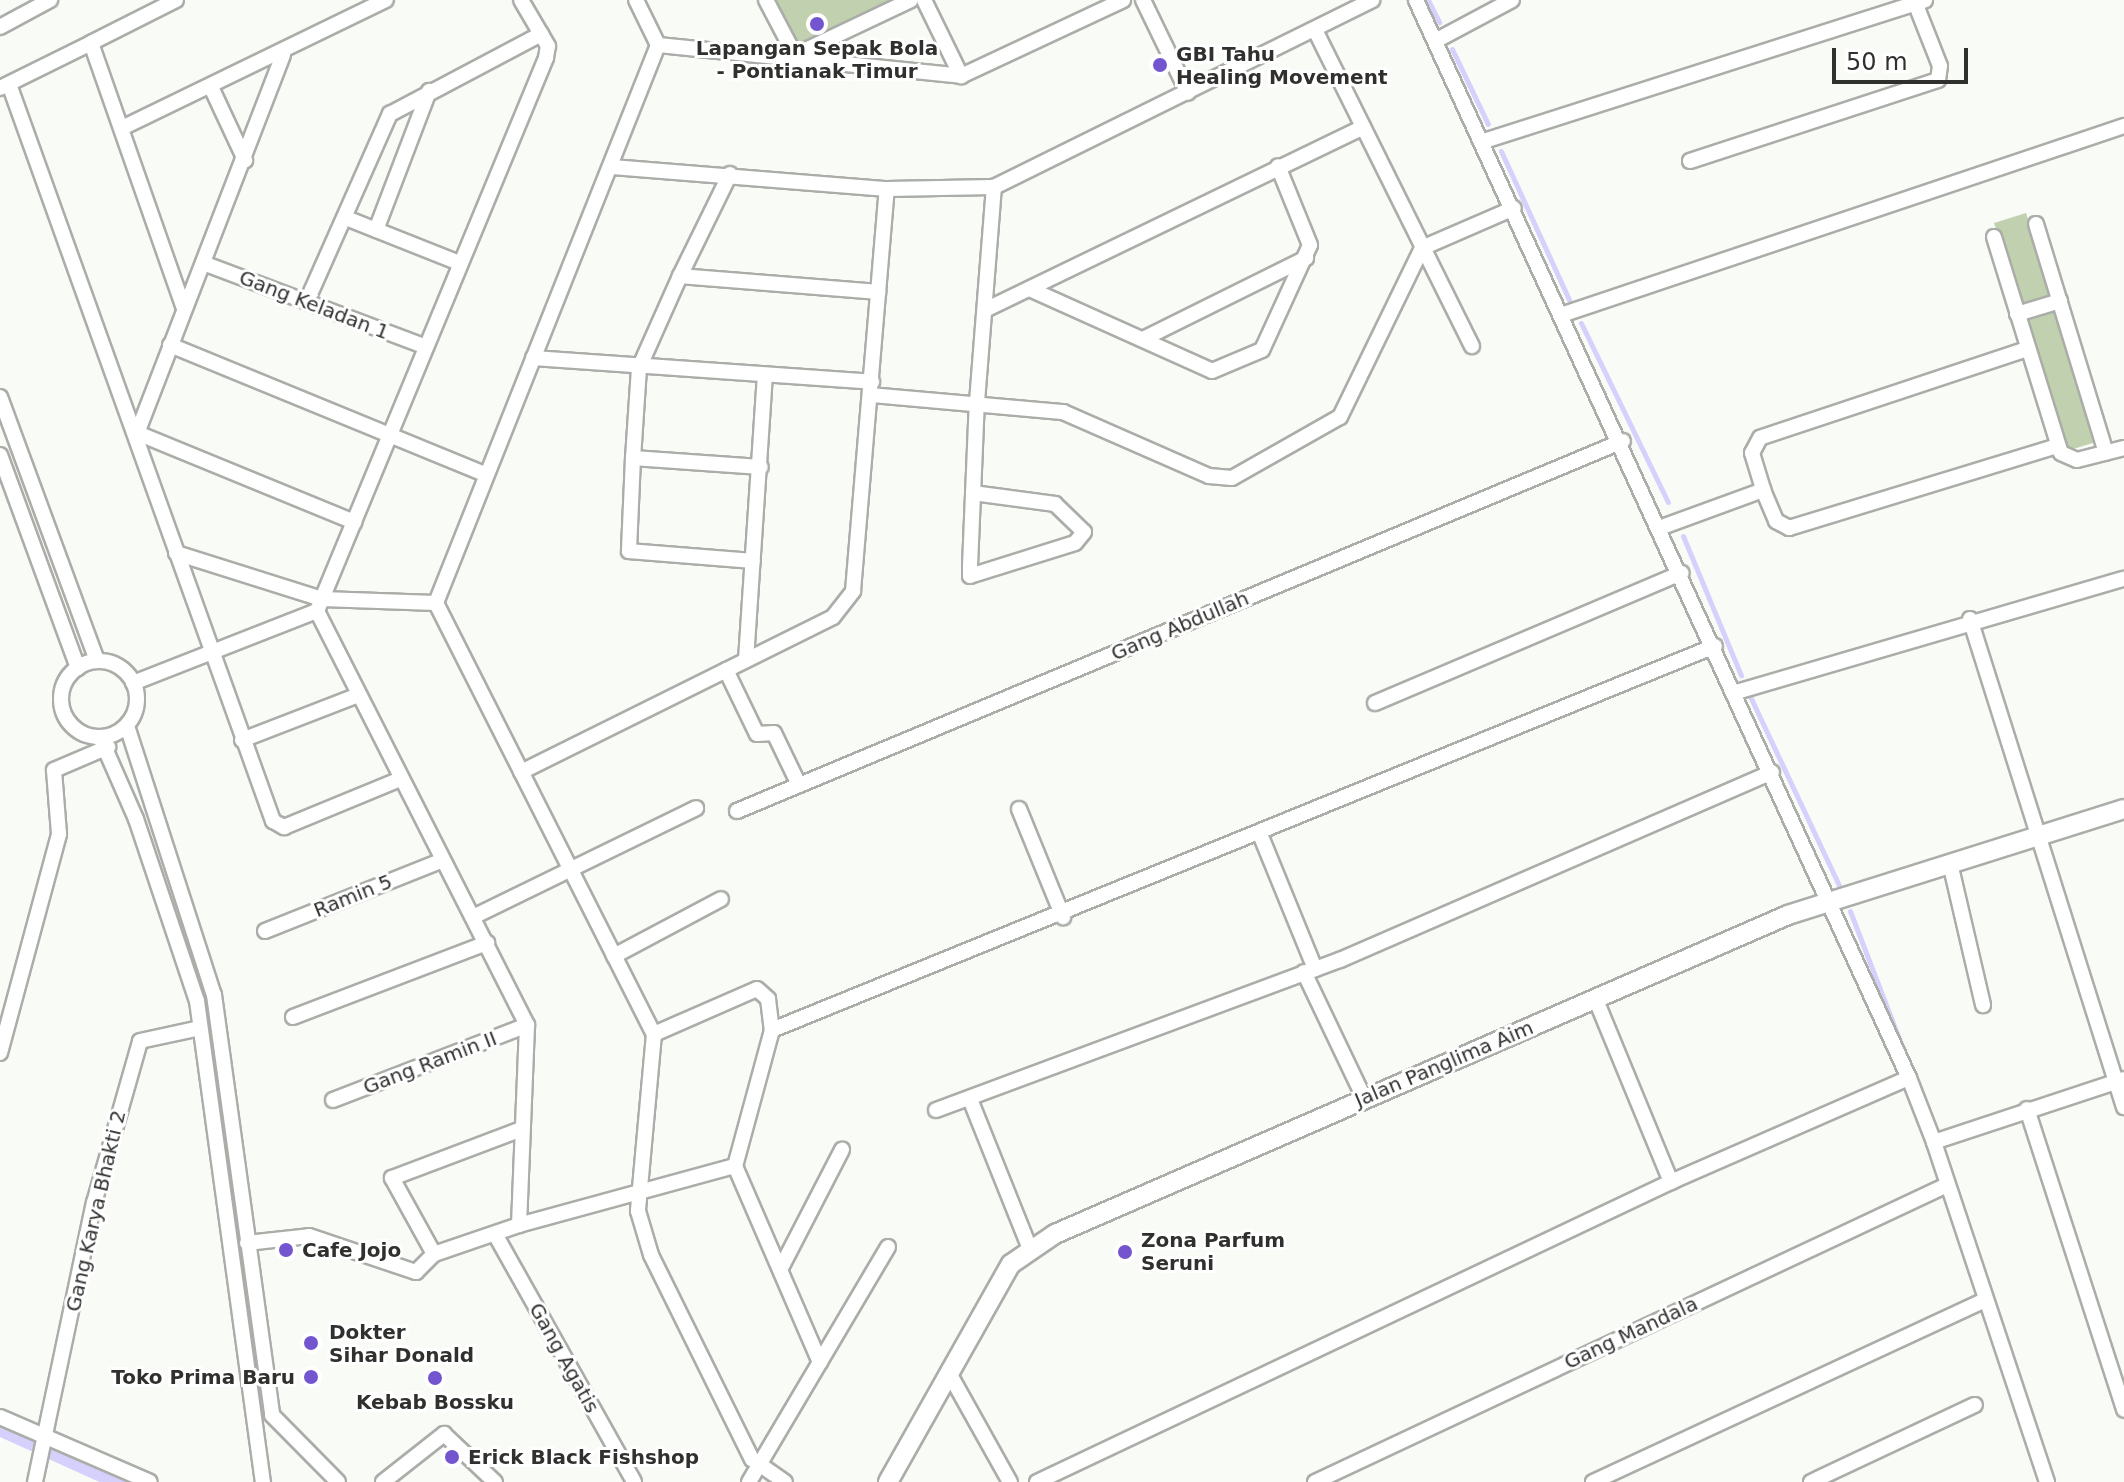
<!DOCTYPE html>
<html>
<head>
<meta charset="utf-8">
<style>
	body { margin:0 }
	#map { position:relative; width:2124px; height:1482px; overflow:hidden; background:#f9fbf6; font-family:"DejaVu Sans",sans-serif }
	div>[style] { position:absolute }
	.green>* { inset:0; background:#c1d1af }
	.stream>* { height:5px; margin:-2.5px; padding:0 2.5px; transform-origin:2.5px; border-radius:2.5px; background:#d5d0fc }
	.canal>* { height:18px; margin:-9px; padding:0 9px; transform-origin:9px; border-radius:9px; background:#d5d0fc }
	.roads { filter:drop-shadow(2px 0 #aaada8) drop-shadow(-2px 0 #aaada8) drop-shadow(0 2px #aaada8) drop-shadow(0 -2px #aaada8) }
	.minor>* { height:14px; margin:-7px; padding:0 7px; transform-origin:7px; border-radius:7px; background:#fff }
	.minor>.ring { margin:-7px; padding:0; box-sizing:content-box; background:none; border:14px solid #fff; border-radius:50% }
	.tertiary>* { height:18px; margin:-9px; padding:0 9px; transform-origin:9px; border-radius:9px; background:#fff }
	.dots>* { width:22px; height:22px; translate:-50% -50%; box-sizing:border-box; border:4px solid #fff; border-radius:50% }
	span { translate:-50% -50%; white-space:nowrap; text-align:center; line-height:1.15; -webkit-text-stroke:6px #fff; paint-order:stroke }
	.poi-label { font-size:20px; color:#30312f; font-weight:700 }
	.left { translate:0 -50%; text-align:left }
	.right { translate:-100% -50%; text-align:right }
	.street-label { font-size:20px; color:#30312f }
	.scale { position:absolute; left:1832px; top:48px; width:136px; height:36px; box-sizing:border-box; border:4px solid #30312f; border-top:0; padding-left:10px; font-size:24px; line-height:28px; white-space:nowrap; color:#30312f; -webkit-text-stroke:6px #fff; paint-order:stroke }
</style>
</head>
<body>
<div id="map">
	<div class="green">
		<i style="clip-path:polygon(775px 0,895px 0,799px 47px)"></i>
		<i style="clip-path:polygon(2026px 213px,2099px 441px,2067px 451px,1994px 223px)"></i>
	</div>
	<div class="stream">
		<i style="left:1428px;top:0;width:25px;rotate:63deg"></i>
		<i style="left:1452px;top:49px;width:83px;rotate:64.4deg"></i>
		<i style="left:1501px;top:151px;width:166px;rotate:65.4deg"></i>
		<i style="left:1581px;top:323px;width:199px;rotate:64.1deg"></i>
		<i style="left:1683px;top:536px;width:151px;rotate:67.4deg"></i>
		<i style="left:1749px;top:694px;width:213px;rotate:64.8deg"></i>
		<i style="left:1850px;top:911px;width:151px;rotate:69deg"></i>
		<i style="left:1986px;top:1278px;width:114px;rotate:71.6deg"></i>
	</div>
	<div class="canal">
		<i style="left:0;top:1427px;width:133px;rotate:24.4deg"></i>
	</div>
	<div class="roads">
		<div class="minor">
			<i style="left:176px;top:0;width:95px;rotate:153.2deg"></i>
			<i style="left:91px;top:43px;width:281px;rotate:70.7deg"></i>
			<i style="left:636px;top:0;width:50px;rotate:63.9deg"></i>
			<i style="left:658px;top:45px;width:601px;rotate:111.7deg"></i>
			<i style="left:436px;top:603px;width:483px;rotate:63.2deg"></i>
			<i style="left:654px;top:1034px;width:178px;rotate:95.2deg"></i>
			<i style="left:638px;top:1211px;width:46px;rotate:73.5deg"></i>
			<i style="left:651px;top:1255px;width:228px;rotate:63.7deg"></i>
			<i style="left:752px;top:1459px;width:40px;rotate:34.9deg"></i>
			<i style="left:766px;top:0;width:69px;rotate:62.3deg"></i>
			<i style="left:924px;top:0;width:85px;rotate:64deg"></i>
			<i style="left:1143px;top:0;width:103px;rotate:64.2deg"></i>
			<i style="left:0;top:27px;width:57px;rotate:-28.4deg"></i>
			<i style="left:1315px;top:30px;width:353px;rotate:63.6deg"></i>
			<i style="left:1437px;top:40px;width:85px;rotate:-28.1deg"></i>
			<i style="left:658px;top:45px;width:305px;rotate:5.8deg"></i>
			<i style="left:961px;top:76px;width:179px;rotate:-25.1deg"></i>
			<i style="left:283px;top:55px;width:405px;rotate:111.1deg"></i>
			<i style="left:137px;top:433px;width:235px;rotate:22.3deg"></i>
			<i style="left:795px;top:55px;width:128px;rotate:-25.4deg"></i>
			<i style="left:9px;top:84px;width:783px;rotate:70.29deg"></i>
			<i style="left:273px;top:821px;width:13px;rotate:29deg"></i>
			<i style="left:284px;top:827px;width:123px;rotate:-22.4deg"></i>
			<i style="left:211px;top:87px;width:81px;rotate:65deg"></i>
			<i style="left:0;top:88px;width:102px;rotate:-26.3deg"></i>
			<i style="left:124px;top:127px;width:291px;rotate:-25.9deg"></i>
			<i style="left:1484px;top:141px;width:463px;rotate:-17.7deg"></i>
			<i style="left:1690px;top:161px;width:261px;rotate:-18.1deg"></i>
			<i style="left:1938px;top:80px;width:14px;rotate:-82deg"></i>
			<i style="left:1940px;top:66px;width:71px;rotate:-111.5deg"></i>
			<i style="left:612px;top:167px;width:276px;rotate:4.6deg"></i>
			<i style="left:887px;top:189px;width:107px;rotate:-1.1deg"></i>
			<i style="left:994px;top:187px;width:422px;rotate:-26.3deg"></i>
			<i style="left:730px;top:174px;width:114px;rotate:116.1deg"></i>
			<i style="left:680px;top:276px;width:199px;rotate:4.6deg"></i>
			<i style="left:346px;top:218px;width:122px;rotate:21.7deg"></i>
			<i style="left:2036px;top:224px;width:239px;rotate:73deg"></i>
			<i style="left:376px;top:230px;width:149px;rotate:-69.1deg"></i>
			<i style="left:1994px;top:237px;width:226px;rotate:72.8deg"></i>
			<i style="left:2061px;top:453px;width:17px;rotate:24deg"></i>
			<i style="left:2077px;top:460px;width:49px;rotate:-14.3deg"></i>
			<i style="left:203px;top:263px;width:238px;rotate:20.6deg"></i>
			<i style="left:680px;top:276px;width:101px;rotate:114deg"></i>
			<i style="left:639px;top:368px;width:90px;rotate:93.8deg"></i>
			<i style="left:633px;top:458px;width:128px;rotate:4deg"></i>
			<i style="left:1032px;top:290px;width:197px;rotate:24.2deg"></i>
			<i style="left:1212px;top:371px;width:54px;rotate:-22.8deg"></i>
			<i style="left:1262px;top:350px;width:115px;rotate:-65.4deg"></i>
			<i style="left:1310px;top:245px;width:85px;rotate:-112.1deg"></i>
			<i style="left:307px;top:301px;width:205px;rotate:-66.1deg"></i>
			<i style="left:390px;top:114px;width:171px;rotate:-27.9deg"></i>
			<i style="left:987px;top:309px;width:418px;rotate:-25.8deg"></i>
			<i style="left:1564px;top:314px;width:591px;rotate:-18.56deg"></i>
			<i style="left:2017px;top:314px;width:45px;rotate:-16.8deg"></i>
			<i style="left:1145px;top:338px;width:180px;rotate:-26.4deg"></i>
			<i style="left:170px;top:345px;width:340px;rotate:22.3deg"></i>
			<i style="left:2027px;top:349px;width:281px;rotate:161.6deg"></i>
			<i style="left:1760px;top:438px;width:17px;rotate:118deg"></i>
			<i style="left:1752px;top:453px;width:39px;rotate:73deg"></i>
			<i style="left:1763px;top:490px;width:34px;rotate:67deg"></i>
			<i style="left:1776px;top:521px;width:15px;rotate:28deg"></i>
			<i style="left:1789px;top:528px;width:280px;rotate:-17deg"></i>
			<i style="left:533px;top:358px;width:340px;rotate:4deg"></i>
			<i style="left:871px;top:395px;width:193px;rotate:5.1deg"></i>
			<i style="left:1063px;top:412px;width:159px;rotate:23.7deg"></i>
			<i style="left:1209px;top:476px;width:23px;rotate:5deg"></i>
			<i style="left:1232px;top:478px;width:124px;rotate:-29.5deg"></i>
			<i style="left:1340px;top:417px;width:188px;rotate:-64.1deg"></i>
			<i style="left:1422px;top:248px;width:100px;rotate:-23.5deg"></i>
			<i style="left:0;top:397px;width:281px;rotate:69.8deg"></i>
			<i style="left:0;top:455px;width:227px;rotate:69.9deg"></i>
			<i style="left:633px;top:458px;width:93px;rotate:92.5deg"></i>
			<i style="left:629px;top:551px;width:124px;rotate:4.6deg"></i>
			<i style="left:973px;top:493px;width:83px;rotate:7.6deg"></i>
			<i style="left:1055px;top:504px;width:40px;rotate:44deg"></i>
			<i style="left:1084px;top:532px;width:14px;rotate:129deg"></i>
			<i style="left:1075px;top:543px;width:110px;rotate:162.6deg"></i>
			<i style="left:970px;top:576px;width:10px;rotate:-90deg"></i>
			<i style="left:970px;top:566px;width:164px;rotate:-87.6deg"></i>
			<i style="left:977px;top:402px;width:216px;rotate:-85.5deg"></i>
			<i style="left:1662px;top:527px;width:108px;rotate:-20.1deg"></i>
			<i style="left:176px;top:553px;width:153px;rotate:17.5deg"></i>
			<i style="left:322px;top:599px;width:114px;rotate:2deg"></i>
			<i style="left:1970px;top:619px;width:512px;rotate:72.49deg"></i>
			<i style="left:746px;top:660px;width:286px;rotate:-86.2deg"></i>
			<i class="ring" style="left:61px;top:661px;width:62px;height:62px"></i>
			<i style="left:726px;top:670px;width:71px;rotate:64.2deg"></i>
			<i style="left:757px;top:734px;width:17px;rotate:-3deg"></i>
			<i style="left:774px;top:733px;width:58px;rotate:64.3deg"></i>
			<i style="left:133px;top:683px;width:198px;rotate:-21.4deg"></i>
			<i style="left:1733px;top:693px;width:407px;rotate:-16.3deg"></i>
			<i style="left:1375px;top:703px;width:333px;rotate:-23deg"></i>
			<i style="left:127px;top:726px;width:283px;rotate:72.1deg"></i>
			<i style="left:214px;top:995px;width:424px;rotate:82.1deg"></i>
			<i style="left:272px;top:1415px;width:94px;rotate:45.4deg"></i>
			<i style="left:100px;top:737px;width:90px;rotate:66.3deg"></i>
			<i style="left:136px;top:819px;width:192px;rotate:71.5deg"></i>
			<i style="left:197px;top:1001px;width:486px;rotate:82.2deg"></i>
			<i style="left:242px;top:740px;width:122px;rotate:-21.1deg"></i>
			<i style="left:521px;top:772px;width:348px;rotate:-26.4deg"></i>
			<i style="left:833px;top:617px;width:33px;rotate:-52deg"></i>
			<i style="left:853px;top:591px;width:403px;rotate:-85.2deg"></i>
			<i style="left:1019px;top:809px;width:117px;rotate:67.8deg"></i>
			<i style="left:737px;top:811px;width:960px;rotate:-22.67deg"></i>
			<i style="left:1260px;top:834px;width:146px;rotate:67.8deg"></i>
			<i style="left:1950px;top:863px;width:146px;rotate:76.9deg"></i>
			<i style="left:475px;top:916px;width:246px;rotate:-26deg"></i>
			<i style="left:265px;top:931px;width:189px;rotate:-21.7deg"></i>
			<i style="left:614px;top:956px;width:121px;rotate:-28deg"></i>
			<i style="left:1304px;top:972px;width:140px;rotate:64.5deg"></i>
			<i style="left:1596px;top:1000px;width:197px;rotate:67.6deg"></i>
			<i style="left:293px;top:1017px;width:208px;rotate:-20.9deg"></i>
			<i style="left:772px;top:1030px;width:1018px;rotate:-22.16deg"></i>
			<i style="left:654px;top:1034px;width:112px;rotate:-23.6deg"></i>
			<i style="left:757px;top:989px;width:15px;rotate:42deg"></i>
			<i style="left:768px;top:999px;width:31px;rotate:83deg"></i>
			<i style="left:772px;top:1030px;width:141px;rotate:105.2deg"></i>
			<i style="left:735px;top:1166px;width:214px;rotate:66.6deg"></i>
			<i style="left:0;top:1053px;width:227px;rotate:-74.9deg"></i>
			<i style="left:59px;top:834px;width:64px;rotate:-94.5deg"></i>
			<i style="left:54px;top:770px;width:59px;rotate:-23.1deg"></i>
			<i style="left:1909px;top:1078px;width:69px;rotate:68.7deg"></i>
			<i style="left:970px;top:1099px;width:162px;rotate:68.2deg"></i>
			<i style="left:333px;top:1100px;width:208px;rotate:-21.1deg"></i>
			<i style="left:2027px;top:1109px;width:316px;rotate:72.1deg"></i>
			<i style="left:936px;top:1110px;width:431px;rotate:-20.4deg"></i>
			<i style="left:1340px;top:960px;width:471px;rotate:-23.5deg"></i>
			<i style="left:519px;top:1225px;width:200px;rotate:-87.7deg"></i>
			<i style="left:527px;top:1025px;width:464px;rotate:-116.9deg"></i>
			<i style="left:317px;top:611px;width:599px;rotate:-67.51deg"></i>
			<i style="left:546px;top:58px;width:12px;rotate:-81deg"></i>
			<i style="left:548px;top:46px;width:53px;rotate:-120.4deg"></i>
			<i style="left:495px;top:1234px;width:284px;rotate:60.7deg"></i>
			<i style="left:247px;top:1243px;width:62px;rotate:-6.4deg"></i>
			<i style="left:309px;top:1236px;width:113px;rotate:18.6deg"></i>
			<i style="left:416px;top:1272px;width:25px;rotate:-45deg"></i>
			<i style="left:434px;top:1254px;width:90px;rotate:-18.8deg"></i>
			<i style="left:519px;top:1225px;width:224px;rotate:-15.3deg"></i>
			<i style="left:434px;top:1254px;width:87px;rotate:-118.9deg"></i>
			<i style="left:392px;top:1178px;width:139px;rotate:-20.7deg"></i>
			<i style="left:782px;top:1266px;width:131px;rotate:-62.7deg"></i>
			<i style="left:949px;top:1373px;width:125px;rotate:60.8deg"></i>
			<i style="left:0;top:1417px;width:163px;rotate:23.4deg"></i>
			<i style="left:35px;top:1482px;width:285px;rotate:-78.1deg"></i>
			<i style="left:94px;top:1203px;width:168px;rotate:-74.1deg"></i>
			<i style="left:140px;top:1041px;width:61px;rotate:-12.2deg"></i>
			<i style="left:383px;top:1482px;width:78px;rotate:-38.2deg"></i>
			<i style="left:444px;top:1434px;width:70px;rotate:43.3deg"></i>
			<i style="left:749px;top:1482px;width:273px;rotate:-59.4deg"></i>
			<i style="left:1037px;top:1482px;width:706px;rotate:-25.33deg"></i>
			<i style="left:1675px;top:1180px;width:255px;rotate:-23.6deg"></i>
			<i style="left:1909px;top:1078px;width:1185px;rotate:-114.58deg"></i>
			<i style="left:1315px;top:1482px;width:698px;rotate:-25.17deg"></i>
			<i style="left:1593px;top:1482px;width:432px;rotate:-24.9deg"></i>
			<i style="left:1811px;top:1482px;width:181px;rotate:-25.2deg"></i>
			<i style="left:2047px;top:1482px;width:358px;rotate:-108.4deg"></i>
			<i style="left:1934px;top:1142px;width:200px;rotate:-18.3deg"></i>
		</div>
		<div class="tertiary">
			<i style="left:888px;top:1482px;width:250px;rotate:-60.6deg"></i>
			<i style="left:1011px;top:1264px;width:53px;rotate:-34.3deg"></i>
			<i style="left:1055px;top:1234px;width:799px;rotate:-23.52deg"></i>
			<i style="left:1788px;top:915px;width:352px;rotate:-17.5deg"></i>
		</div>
	</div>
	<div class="dots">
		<i style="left:817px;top:24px;background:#7255cf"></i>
		<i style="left:1160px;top:65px;background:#7255cf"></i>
		<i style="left:286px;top:1250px;background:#7255cf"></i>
		<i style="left:1125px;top:1252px;background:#7255cf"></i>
		<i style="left:311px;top:1343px;background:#7255cf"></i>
		<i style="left:311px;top:1377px;background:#7255cf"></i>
		<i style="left:435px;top:1378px;background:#7255cf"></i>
		<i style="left:452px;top:1457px;background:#7255cf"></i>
	</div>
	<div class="poi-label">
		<span style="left:817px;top:60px">Lapangan Sepak Bola<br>- Pontianak Timur</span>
		<span class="left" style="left:1176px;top:66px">GBI Tahu<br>Healing Movement</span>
		<span class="left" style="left:1141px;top:1252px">Zona Parfum<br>Seruni</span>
		<span class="left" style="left:302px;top:1250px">Cafe Jojo</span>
		<span class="left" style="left:329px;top:1344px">Dokter<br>Sihar Donald</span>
		<span class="right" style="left:295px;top:1377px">Toko Prima Baru</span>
		<span style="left:435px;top:1402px">Kebab Bossku</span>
		<span class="left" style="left:468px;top:1457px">Erick Black Fishshop</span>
	</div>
	<div class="street-label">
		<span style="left:314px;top:305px;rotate:21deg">Gang Keladan 1</span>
		<span style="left:1180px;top:626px;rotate:-23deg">Gang Abdullah</span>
		<span style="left:353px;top:896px;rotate:-22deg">Ramin 5</span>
		<span style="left:430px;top:1063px;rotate:-21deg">Gang Ramin II</span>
		<span style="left:1444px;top:1064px;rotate:-23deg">Jalan Panglima Aim</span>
		<span style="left:96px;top:1211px;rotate:-77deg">Gang Karya Bhakti 2</span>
		<span style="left:1631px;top:1333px;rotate:-25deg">Gang Mandala</span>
		<span style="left:564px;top:1358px;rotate:61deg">Gang Agatis</span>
	</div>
	<div class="scale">50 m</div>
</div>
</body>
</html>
